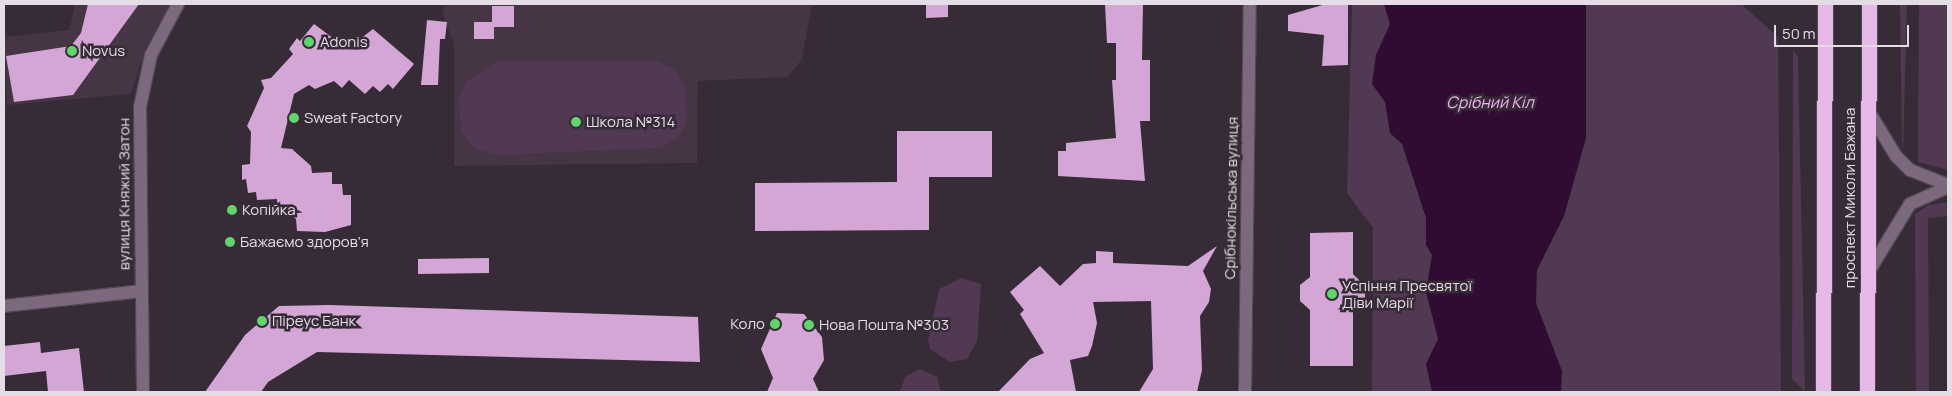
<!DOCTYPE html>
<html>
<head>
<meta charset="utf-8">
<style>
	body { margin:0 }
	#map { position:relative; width:1952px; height:396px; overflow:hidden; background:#372b37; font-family:Manrope,sans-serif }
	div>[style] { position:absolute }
	.built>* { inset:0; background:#453545 }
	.green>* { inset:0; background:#523953 }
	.water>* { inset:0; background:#300b32 }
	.building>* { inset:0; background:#d3a6d5 }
	.roads { filter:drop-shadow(1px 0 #534753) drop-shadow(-1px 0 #534753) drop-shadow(0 1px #534753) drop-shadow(0 -1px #534753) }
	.minor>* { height:12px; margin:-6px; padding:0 6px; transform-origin:6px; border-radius:6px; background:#7c697d }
	.highway>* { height:15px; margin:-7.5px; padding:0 7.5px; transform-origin:7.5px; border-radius:7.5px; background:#e6b8e8 }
	.dots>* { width:14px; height:14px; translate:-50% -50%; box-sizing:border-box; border:2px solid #372b37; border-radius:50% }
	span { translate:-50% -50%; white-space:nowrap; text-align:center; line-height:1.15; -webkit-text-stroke:5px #372b37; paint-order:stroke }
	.poi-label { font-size:15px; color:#e5dde5 }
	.left { translate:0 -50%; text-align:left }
	.right { translate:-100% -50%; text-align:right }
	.street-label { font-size:15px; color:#e5dde5 }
	.water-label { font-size:16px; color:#f1b1f3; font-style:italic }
	.frame { position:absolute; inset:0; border:5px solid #e5dde5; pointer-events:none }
	.scale { position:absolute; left:1774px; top:25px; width:135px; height:22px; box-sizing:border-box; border:2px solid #e5dde5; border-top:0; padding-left:6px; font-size:15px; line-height:18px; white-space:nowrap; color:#e5dde5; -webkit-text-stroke:4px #372b37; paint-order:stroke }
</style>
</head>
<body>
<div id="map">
	<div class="built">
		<i style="clip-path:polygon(75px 4px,174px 4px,146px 47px,131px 94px,7px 105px,4px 37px,69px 30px)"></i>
		<i style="clip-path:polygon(446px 4px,812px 4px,802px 59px,788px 77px,698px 81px,697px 163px,454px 166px,454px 44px,442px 12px)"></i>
	</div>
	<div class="green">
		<i style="clip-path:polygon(1352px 4px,1741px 4px,1778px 37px,1781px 392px,1372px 392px,1373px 228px,1347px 193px)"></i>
		<i style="clip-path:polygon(1900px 4px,1907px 4px,1903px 151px,1902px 142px)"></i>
		<i style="clip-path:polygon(1919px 4px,1948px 4px,1948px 170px,1918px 162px)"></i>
		<i style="clip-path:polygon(1793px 49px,1798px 57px,1805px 392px,1792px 379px)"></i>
		<i style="clip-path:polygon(499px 61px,657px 61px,675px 70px,685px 87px,687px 121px,678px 138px,660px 148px,498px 155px,476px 149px,461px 132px,459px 97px,468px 80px)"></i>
		<i style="clip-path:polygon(1948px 202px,1948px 216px,1928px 218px,1929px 392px,1916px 392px,1915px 214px,1929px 205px)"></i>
		<i style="clip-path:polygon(961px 278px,981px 284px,977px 341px,967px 359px,950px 362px,930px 349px,928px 341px,939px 289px)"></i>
		<i style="clip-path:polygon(920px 369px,937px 377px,941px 392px,900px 392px,905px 377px)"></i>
	</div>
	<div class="water">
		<i style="clip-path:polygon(1384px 4px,1586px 4px,1586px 138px,1564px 216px,1537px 270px,1536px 303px,1562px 371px,1561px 392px,1432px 392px,1426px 364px,1438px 339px,1426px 292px,1432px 255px,1426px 245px,1426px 218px,1402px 144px,1390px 133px,1385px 102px,1372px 84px,1376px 55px,1390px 24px)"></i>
	</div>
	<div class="building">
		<i style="clip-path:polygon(88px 4px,139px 4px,73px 95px,14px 102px,6px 56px,71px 46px,81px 33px)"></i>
		<i style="clip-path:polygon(926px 4px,948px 4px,948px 17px,926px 18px)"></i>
		<i style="clip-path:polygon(1105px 4px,1143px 4px,1142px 60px,1150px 60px,1150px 121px,1140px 121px,1145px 181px,1058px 176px,1058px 151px,1066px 151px,1066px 143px,1116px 138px,1112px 80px,1116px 80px,1116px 43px,1107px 43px)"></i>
		<i style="clip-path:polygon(1326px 4px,1348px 4px,1348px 65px,1322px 66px,1324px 35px,1288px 31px,1288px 15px)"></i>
		<i style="clip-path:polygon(492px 6px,514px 6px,514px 27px,494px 27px,494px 39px,474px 39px,474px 22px,492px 22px)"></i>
		<i style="clip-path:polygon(427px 20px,447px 22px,445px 39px,440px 39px,438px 85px,421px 85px)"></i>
		<i style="clip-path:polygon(314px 24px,341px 44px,344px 39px,351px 46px,373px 29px,414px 64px,393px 89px,388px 84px,380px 92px,373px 86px,365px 94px,349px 80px,342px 88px,334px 81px,315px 89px,309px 85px,294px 94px,281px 148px,292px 149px,311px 166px,312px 173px,332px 172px,332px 184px,342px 184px,343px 195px,351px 195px,351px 225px,325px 232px,297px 231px,296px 219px,285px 210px,277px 211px,277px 199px,257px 200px,256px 192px,248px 193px,246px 179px,242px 180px,242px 165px,250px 164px,251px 132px,247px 126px,264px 88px,261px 80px,271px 78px,293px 54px,289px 49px,297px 38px,300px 41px)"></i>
		<i style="clip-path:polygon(897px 131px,992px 131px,992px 177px,929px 177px,929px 230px,755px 231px,755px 183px,897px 182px)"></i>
		<i style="clip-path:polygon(1353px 232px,1353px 274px,1365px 286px,1365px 302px,1353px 312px,1353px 366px,1310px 366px,1310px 310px,1300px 301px,1300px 285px,1310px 277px,1310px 233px)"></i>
		<i style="clip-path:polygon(1217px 246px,1203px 271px,1211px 289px,1209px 302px,1200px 316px,1202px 370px,1197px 392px,1139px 392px,1153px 369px,1151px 301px,1093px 302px,1097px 323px,1092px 346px,1088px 356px,1070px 360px,1076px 392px,998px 392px,1030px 359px,1044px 353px,1020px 314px,1024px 310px,1010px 292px,1040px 266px,1060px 286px,1083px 264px,1096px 263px,1096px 251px,1113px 252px,1113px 263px,1188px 266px)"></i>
		<i style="clip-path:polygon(489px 258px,489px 273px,418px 274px,418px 259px)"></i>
		<i style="clip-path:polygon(330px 305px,698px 317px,700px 362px,317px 352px,268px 382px,261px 392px,205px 392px,245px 335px,279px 306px)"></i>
		<i style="clip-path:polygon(777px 313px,804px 314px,822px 337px,824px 360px,813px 379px,819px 392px,767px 392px,773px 378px,761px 349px)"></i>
		<i style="clip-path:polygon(40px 342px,41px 353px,79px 348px,84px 392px,48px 392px,46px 371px,4px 376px,4px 346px)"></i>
	</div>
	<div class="roads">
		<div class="minor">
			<i style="left:1868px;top:110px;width:54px;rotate:58.7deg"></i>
			<i style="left:1896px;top:156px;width:20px;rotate:45deg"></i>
			<i style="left:1910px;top:170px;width:41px;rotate:21.5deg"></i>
			<i style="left:1868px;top:273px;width:81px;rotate:-58.7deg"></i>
			<i style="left:1910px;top:204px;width:42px;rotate:-24.1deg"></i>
			<i style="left:4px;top:306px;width:138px;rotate:-6.2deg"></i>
			<i style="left:143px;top:392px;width:285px;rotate:-90.6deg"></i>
			<i style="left:140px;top:107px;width:53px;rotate:-78.1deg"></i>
			<i style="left:151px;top:55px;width:58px;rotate:-62.1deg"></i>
			<i style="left:1245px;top:392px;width:388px;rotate:-89.3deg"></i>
		</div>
		<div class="highway">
			<i style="left:1823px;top:392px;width:388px;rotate:-89.7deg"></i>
			<i style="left:1867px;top:392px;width:388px;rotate:-89.7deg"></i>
		</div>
	</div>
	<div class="dots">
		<i style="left:309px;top:42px;background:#60d56b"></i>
		<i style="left:72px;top:51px;background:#60d56b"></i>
		<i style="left:294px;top:118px;background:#60d56b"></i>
		<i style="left:576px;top:122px;background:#60d56b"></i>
		<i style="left:232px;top:210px;background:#60d56b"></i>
		<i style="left:230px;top:242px;background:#60d56b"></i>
		<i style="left:1332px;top:294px;background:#60d56b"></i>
		<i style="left:262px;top:321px;background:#60d56b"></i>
		<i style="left:775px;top:324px;background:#60d56b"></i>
		<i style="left:809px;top:325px;background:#60d56b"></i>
	</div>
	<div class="poi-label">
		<span class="left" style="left:320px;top:42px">Adonis</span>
		<span class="left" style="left:82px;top:51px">Novus</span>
		<span class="left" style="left:304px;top:118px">Sweat Factory</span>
		<span class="left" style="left:586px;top:122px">Школа №314</span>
		<span class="left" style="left:242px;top:210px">Копійка</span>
		<span class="left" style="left:240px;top:242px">Бажаємо здоров'я</span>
		<span class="left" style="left:1342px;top:294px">Успіння Пресвятої<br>Діви Марії</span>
		<span class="left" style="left:272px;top:321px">Піреус Банк</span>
		<span class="right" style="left:765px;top:324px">Коло</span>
		<span class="left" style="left:819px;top:325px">Нова Пошта №303</span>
	</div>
	<div class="street-label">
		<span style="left:124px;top:194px;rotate:-90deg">вулиця Княжий Затон</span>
		<span style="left:1231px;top:198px;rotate:-89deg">Срібнокільська вулиця</span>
		<span style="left:1850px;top:198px;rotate:-90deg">проспект Миколи Бажана</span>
	</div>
	<div class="water-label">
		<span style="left:1490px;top:102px">Срібний Кіл</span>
	</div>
	<div class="frame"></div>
	<div class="scale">50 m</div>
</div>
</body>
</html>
